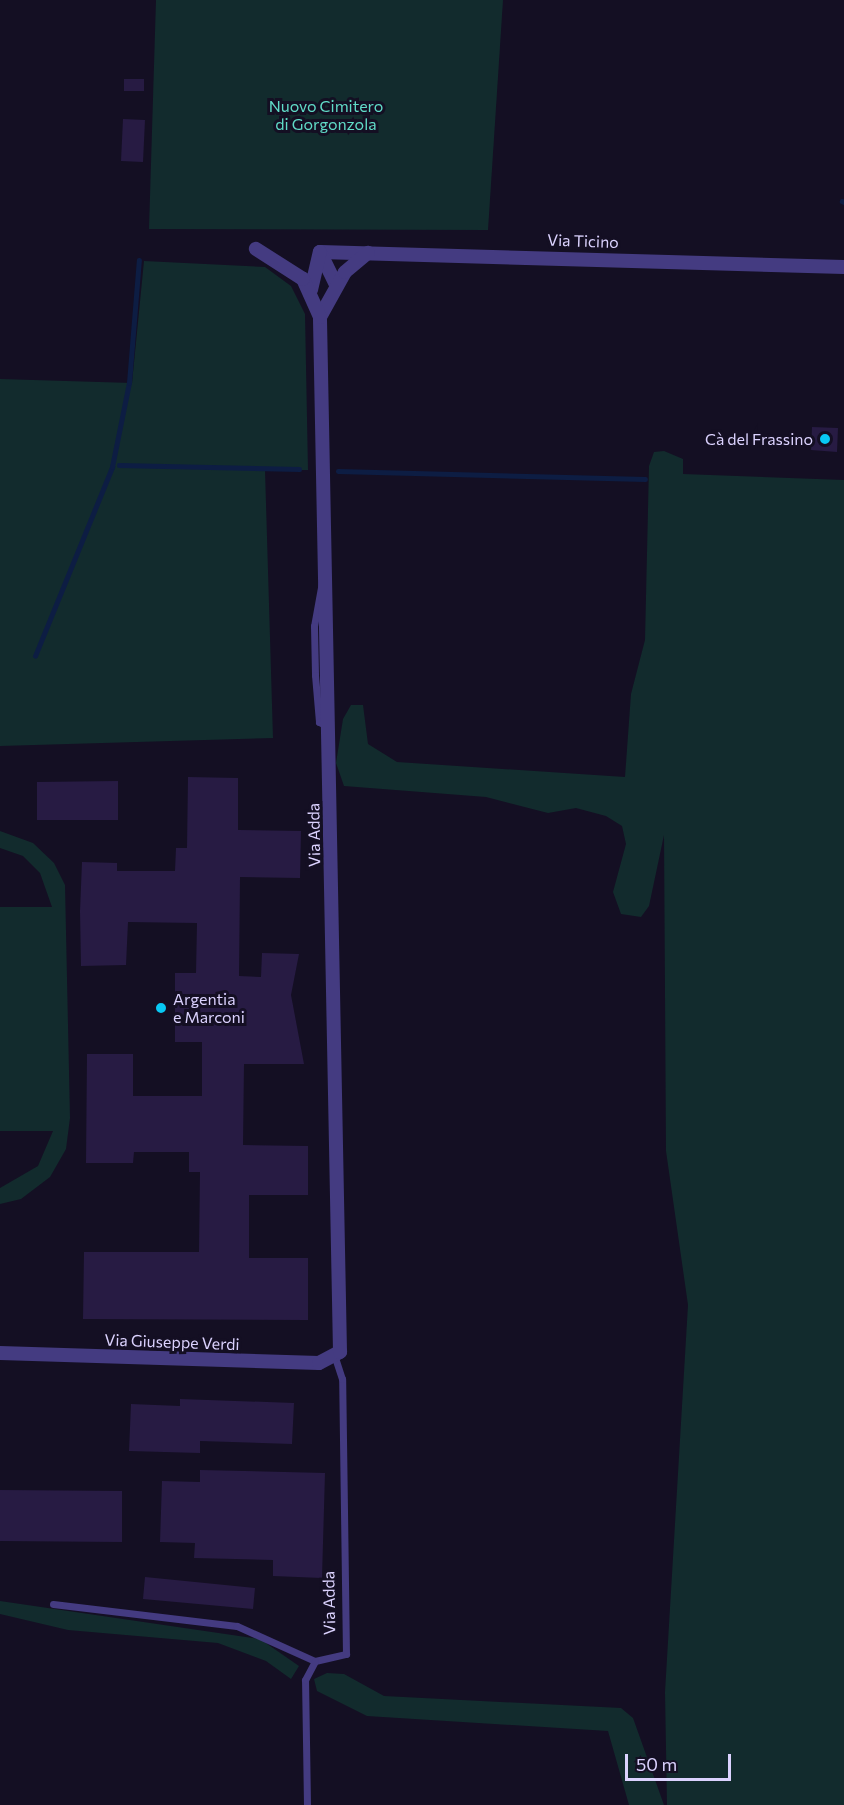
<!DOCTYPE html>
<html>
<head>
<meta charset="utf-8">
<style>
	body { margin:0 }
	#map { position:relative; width:844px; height:1805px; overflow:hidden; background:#140f23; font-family:Commissioner,sans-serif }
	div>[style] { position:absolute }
	.green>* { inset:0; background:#122b2d }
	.stream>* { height:4.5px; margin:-2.25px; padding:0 2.25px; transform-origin:2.25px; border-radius:2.25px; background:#0d1d43 }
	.building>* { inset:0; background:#271b43 }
	.lane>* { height:7px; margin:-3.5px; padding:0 3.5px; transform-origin:3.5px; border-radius:3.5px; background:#443b81 }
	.street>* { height:14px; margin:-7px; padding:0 7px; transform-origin:7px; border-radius:7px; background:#443b81 }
	.dots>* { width:16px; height:16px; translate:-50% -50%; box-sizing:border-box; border:3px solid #140f23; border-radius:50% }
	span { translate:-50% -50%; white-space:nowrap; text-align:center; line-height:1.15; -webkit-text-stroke:6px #140f23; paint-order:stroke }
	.park-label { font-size:16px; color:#60dbc7 }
	.street-label { font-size:16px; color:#dbd2fe }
	.poi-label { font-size:16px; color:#dbd2fe }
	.right { translate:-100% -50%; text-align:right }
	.left { translate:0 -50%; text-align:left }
	.scale { position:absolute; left:625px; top:1754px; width:106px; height:27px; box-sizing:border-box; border:3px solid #dbd2fe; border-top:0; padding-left:8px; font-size:18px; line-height:21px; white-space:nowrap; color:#dbd2fe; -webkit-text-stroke:4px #140f23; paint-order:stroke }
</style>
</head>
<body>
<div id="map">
	<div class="green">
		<i style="clip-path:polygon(156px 0,503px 0,488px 230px,149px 229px)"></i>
		<i style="clip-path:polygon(144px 261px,265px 267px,291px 286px,305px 314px,308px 470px,265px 470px,273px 738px,0 746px,0 379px,132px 383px)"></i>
		<i style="clip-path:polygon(664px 451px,683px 459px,683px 474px,844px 480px,844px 1805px,667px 1805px,665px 1692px,688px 1305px,666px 1151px,664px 835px,649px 906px,641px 917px,621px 914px,613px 892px,626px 844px,622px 826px,606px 816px,576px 808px,548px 813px,486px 797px,344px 786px,336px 763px,343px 719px,351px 705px,363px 705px,368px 744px,397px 762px,625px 777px,631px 694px,645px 640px,649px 466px,654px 452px)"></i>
		<i style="clip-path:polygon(0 831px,33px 843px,54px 863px,65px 885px,70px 1118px,66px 1149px,50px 1177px,21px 1199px,0 1204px,0 1188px,38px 1166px,53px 1131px,0 1131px,0 907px,52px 907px,40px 873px,23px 856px,0 848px)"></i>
		<i style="clip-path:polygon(0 1601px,260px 1639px,299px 1666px,291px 1679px,266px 1661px,218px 1643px,68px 1630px,0 1614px)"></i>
		<i style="clip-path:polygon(327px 1673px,344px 1674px,384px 1696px,621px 1708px,633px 1718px,664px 1805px,629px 1805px,608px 1731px,367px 1716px,317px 1691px,314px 1679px)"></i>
	</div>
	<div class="stream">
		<i style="left:842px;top:201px;width:2px;rotate:27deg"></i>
		<i style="left:119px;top:465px;width:180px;rotate:1.3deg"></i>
		<i style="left:338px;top:471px;width:307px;rotate:1.5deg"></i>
		<i style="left:35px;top:656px;width:204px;rotate:-67.8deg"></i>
		<i style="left:112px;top:467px;width:86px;rotate:-78.6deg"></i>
		<i style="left:129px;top:383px;width:123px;rotate:-85.4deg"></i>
	</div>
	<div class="building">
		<i style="clip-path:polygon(124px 79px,144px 79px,144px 91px,124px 91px)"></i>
		<i style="clip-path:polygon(123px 119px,145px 120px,143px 162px,121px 161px)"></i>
		<i style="clip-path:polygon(812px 427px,838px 428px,837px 452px,811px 450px)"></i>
		<i style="clip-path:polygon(188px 777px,238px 778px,238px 830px,301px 831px,300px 878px,240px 877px,239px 976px,261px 977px,262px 953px,299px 954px,291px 995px,304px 1064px,244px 1064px,243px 1145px,308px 1146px,308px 1195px,249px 1195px,249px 1258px,308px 1258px,308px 1320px,83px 1319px,84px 1252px,199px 1252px,200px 1172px,189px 1172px,189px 1152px,134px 1152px,133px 1163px,86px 1163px,87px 1054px,133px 1054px,133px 1096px,202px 1096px,202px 1042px,175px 1042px,175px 973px,196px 973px,197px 923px,128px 922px,126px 965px,81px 966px,80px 911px,82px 862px,117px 863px,117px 871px,175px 871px,176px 848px,187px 848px)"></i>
		<i style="clip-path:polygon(118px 781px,118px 820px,37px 820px,37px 782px)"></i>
		<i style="clip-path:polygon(180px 1399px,294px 1403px,292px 1444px,200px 1441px,200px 1453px,129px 1451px,131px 1404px,180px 1406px)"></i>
		<i style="clip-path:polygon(200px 1470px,325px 1473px,322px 1578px,273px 1576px,273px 1560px,194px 1558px,195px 1543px,160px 1542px,162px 1481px,200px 1482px)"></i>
		<i style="clip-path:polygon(0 1490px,122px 1491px,122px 1542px,0 1541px)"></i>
		<i style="clip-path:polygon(145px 1577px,255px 1588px,253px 1609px,143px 1599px)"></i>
	</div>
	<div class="lane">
		<i style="left:322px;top:582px;width:45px;rotate:100.3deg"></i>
		<i style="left:314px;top:626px;width:49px;rotate:88.8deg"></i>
		<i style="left:315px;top:675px;width:47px;rotate:85.1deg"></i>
		<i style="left:319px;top:722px;width:9px;rotate:27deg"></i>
		<i style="left:53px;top:1604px;width:185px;rotate:6.8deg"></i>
		<i style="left:237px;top:1626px;width:85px;rotate:24.2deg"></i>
		<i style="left:315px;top:1661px;width:32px;rotate:-13deg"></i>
		<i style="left:346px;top:1654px;width:275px;rotate:-90.8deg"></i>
		<i style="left:342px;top:1379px;width:22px;rotate:-108deg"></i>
		<i style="left:307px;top:1805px;width:125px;rotate:-90.9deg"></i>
		<i style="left:305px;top:1680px;width:21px;rotate:-62deg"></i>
	</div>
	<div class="street">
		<i style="left:320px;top:252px;width:524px;rotate:1.64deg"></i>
		<i style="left:320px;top:252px;width:37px;rotate:64deg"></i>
		<i style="left:311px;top:290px;width:39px;rotate:-77deg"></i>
		<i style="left:320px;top:317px;width:51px;rotate:-60.9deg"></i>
		<i style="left:345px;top:272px;width:30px;rotate:-40deg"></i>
		<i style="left:0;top:1353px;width:319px;rotate:1.8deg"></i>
		<i style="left:319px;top:1363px;width:24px;rotate:-28deg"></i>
		<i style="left:340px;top:1352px;width:1035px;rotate:-91.11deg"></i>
		<i style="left:320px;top:317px;width:42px;rotate:-114.1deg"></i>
		<i style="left:303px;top:279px;width:56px;rotate:-147.4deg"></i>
	</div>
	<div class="dots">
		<i style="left:825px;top:439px;background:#08c8f4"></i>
		<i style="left:161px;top:1008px;background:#08c8f4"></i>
	</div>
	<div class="park-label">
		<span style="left:326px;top:115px">Nuovo Cimitero<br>di Gorgonzola</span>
	</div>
	<div class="street-label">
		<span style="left:583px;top:241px;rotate:2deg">Via Ticino</span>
		<span style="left:314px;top:835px;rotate:-91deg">Via Adda</span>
		<span style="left:172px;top:1342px;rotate:2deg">Via Giuseppe Verdi</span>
		<span style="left:329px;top:1603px;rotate:-91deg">Via Adda</span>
	</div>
	<div class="poi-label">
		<span class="right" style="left:813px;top:439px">Cà del Frassino</span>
		<span class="left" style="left:173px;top:1008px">Argentia<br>e Marconi</span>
	</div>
	<div class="scale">50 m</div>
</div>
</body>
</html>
